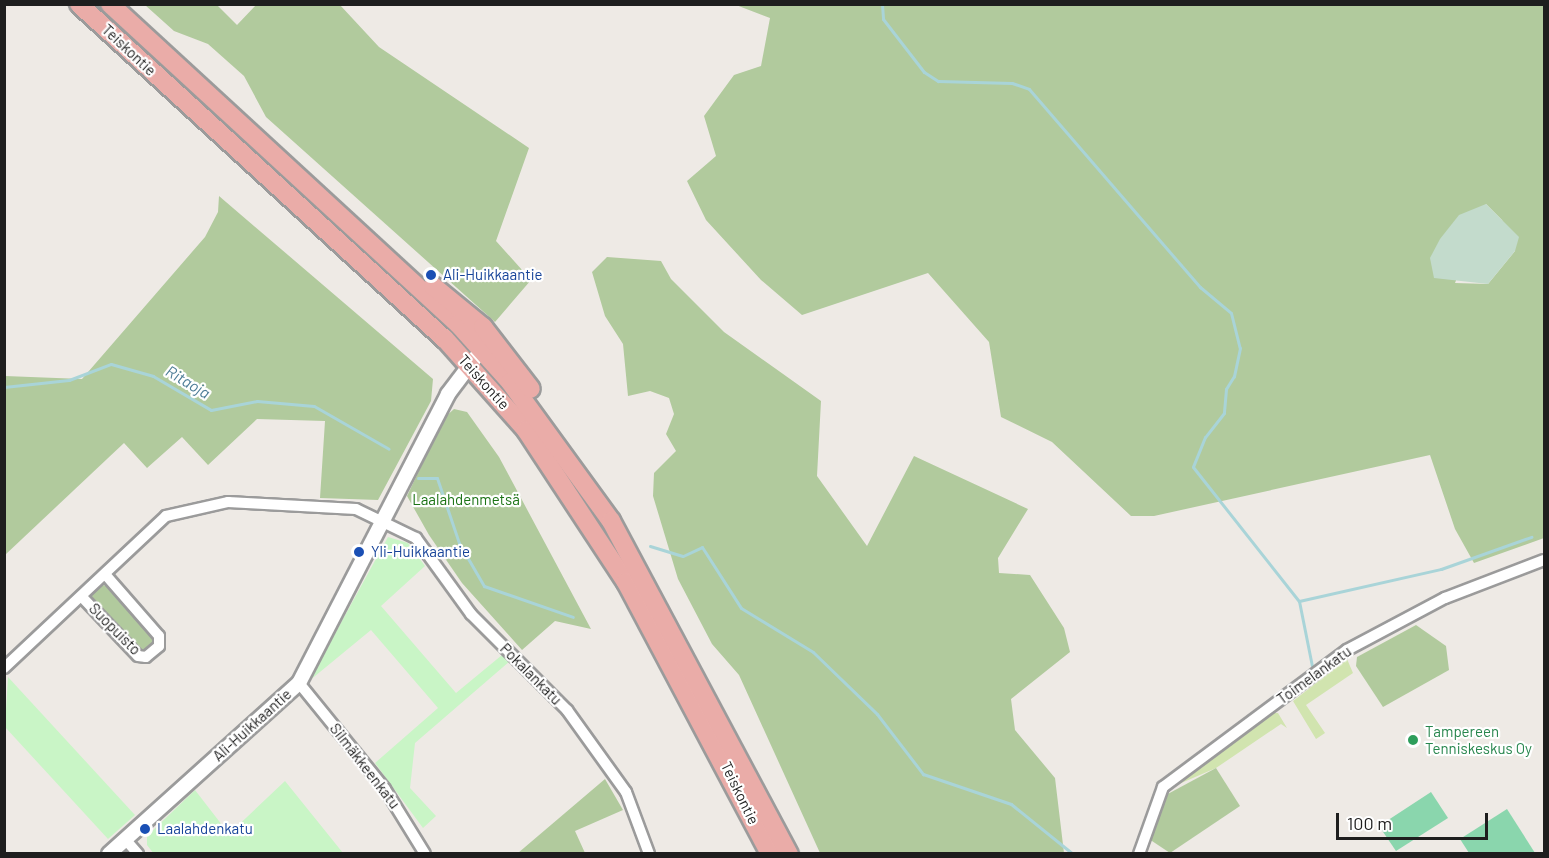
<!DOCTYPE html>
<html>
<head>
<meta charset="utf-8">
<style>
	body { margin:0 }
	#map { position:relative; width:1549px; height:858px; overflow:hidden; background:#eeeae5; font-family:Barlow,sans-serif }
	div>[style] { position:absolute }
	.grass>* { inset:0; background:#d1e4af }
	.forest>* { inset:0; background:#b1ca9d }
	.wetland>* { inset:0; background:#c3dbcc }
	.park>* { inset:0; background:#c9f5c6 }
	.pitch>* { inset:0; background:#8ad6ad }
	.stream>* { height:3px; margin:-1.5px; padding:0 1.5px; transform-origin:1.5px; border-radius:1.5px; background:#a9d4d8 }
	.roads { filter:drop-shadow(2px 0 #9b9b9b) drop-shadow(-2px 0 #9b9b9b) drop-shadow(0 2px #9b9b9b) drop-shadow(0 -2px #9b9b9b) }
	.minor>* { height:10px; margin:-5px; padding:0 5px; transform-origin:5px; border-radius:5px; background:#fff }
	.tertiary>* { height:14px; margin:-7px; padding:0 7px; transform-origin:7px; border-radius:7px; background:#fff }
	.trunk>* { height:18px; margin:-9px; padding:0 9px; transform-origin:9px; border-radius:9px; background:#eaaca8 }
	.dots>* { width:16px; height:16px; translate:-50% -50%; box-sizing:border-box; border:3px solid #fff; border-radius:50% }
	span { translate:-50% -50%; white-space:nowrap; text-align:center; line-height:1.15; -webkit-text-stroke:4.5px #fff; paint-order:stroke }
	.street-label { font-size:15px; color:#1e1e1e }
	.transit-label { font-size:15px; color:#164399 }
	.left { translate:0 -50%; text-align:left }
	.park-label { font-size:15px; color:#1b7315 }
	.leisure-label { font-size:15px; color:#27864d }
	.water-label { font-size:16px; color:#4c7c96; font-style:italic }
	.frame { position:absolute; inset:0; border:6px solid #1e1e1e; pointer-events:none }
	.scale { position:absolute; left:1336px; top:813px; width:152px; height:27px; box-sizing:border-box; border:3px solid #1e1e1e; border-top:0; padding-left:8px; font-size:18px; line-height:21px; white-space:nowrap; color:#1e1e1e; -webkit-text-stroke:4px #fff; paint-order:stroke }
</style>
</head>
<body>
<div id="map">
	<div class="grass">
		<i style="clip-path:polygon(1347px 659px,1353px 673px,1306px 705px,1325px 733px,1316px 739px,1293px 701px)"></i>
		<i style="clip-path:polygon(1272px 713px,1278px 713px,1287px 728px,1281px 724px,1216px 768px,1172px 787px)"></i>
	</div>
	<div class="forest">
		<i style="clip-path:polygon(145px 5px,217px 5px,237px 25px,256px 5px,340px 5px,379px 47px,529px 148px,496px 241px,531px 280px,495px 322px,266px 117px,244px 76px,208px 44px,174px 31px)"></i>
		<i style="clip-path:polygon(evenodd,736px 5px,1544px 5px,1544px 538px,1474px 563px,1455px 529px,1430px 455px,1154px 516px,1131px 516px,1052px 442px,1001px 417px,989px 342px,928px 273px,802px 315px,761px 280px,706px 220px,687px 181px,716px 156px,704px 116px,734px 75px,761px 66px,770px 18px,736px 5px,1486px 204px,1502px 220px,1515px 251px,1488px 284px,1455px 283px,1486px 204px)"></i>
		<i style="clip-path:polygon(219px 196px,433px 379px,431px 401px,378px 500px,320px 498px,325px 421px,257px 419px,208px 465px,182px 437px,147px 468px,124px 443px,5px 555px,5px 376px,82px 379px,205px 237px,218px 212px)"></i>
		<i style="clip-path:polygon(607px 257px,661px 261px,671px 279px,724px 332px,821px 401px,817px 476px,867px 546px,914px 456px,1028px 509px,998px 558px,999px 573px,1030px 575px,1064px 628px,1070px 652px,1011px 699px,1015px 730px,1055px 778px,1064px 853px,820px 853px,739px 675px,712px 644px,678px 579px,653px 496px,654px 473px,676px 451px,666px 434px,674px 414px,669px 398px,650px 391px,628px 396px,623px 344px,605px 316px,592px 272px)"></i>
		<i style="clip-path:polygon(454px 409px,467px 412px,499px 457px,591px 629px,555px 621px,522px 650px,462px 583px,429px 535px,407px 496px,444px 418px)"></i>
		<i style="clip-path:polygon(101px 585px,110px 586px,157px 641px,149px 652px,140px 652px,92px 602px,91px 594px)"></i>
		<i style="clip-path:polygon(1416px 625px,1446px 646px,1449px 670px,1383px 707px,1356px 666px,1357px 657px)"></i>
		<i style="clip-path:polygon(1216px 768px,1240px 806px,1170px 853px,1149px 839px,1164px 796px)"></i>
		<i style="clip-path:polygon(605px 779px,623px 810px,575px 831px,585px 853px,518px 853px)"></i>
	</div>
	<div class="wetland">
		<i style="clip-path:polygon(1486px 204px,1519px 237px,1515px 251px,1488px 284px,1434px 278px,1430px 258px,1440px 239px,1459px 215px)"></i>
	</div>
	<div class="park">
		<i style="clip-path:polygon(388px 537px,408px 543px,425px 566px,381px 606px,456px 693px,502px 655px,510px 661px,415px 743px,410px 788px,436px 816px,423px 828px,375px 763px,438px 708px,371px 630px,309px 681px)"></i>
		<i style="clip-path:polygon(8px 677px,135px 815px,108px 839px,5px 727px)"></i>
		<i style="clip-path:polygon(285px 781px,343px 853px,154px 854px,147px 845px,147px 836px,195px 790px,229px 834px)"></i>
	</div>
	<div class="pitch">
		<i style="clip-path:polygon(1431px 792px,1448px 818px,1396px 851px,1379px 826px)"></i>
		<i style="clip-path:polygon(1507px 809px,1535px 853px,1469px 853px,1460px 839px)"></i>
	</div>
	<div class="stream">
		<i style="left:882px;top:4px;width:15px;rotate:86deg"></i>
		<i style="left:883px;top:19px;width:67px;rotate:52.3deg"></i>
		<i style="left:924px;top:72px;width:17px;rotate:33deg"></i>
		<i style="left:938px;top:81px;width:74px;rotate:1.5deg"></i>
		<i style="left:1012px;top:83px;width:18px;rotate:19deg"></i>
		<i style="left:1029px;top:89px;width:262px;rotate:49.2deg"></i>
		<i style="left:1200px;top:287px;width:40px;rotate:40deg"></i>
		<i style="left:1231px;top:313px;width:36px;rotate:76deg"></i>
		<i style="left:1240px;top:348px;width:29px;rotate:102deg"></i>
		<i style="left:1234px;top:376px;width:15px;rotate:122deg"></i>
		<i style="left:1226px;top:389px;width:24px;rotate:95deg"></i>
		<i style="left:1224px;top:413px;width:31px;rotate:128deg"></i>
		<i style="left:1205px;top:437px;width:32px;rotate:112deg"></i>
		<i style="left:1193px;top:467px;width:171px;rotate:51.7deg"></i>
		<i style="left:1299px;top:601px;width:66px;rotate:78.7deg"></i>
		<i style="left:4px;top:387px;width:65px;rotate:-6.1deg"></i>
		<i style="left:69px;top:380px;width:45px;rotate:-20.9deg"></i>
		<i style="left:111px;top:364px;width:44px;rotate:15.9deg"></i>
		<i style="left:153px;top:376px;width:67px;rotate:30.4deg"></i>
		<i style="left:211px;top:410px;width:47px;rotate:-11.1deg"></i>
		<i style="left:257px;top:401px;width:57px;rotate:5deg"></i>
		<i style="left:314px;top:406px;width:86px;rotate:29.8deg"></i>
		<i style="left:418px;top:478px;width:19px"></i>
		<i style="left:437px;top:478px;width:69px;rotate:71.3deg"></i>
		<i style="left:459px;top:543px;width:50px;rotate:59.8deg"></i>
		<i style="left:484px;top:586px;width:94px;rotate:19.2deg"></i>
		<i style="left:650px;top:546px;width:34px;rotate:17deg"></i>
		<i style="left:683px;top:556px;width:21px;rotate:-25deg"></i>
		<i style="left:702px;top:547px;width:72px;rotate:57.4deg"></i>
		<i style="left:741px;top:608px;width:84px;rotate:31.4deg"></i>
		<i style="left:813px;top:652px;width:89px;rotate:44.1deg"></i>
		<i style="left:877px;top:714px;width:76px;rotate:52.5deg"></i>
		<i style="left:923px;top:774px;width:93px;rotate:18.8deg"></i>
		<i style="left:1011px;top:804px;width:80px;rotate:38.9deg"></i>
		<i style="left:1299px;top:601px;width:146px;rotate:-12.7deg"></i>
		<i style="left:1441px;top:569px;width:96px;rotate:-19.6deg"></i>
	</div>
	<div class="roads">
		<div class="minor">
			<i style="left:82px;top:597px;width:81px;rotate:46.5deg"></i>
			<i style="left:138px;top:656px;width:8px;rotate:7deg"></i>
			<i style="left:146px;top:657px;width:17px;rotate:-40deg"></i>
			<i style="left:159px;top:646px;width:10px;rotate:-90deg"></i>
			<i style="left:159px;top:636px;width:82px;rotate:-131.1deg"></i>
			<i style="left:4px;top:668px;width:222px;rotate:-43.2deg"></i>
			<i style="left:166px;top:516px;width:64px;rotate:-12.7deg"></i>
			<i style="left:228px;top:502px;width:128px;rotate:3.1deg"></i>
			<i style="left:356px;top:509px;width:67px;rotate:25.8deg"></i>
			<i style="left:416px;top:538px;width:94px;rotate:54.1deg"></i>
			<i style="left:471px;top:614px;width:136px;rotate:45deg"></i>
			<i style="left:567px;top:710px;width:101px;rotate:54.3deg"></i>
			<i style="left:626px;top:792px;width:66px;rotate:69.6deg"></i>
			<i style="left:299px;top:683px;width:136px;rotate:50.9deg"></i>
			<i style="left:385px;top:789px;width:76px;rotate:58.4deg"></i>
			<i style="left:125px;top:839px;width:20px;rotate:49deg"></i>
			<i style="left:1139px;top:854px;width:71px;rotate:-70.3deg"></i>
			<i style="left:1163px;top:787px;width:229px;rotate:-36.7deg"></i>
			<i style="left:1347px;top:650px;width:111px;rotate:-28deg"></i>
			<i style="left:1445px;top:598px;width:106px;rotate:-21deg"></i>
		</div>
		<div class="tertiary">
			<i style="left:109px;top:854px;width:256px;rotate:-42deg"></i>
			<i style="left:299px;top:683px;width:325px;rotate:-62.7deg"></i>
			<i style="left:448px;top:394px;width:56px;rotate:-52.9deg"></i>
		</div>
		<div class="trunk">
			<i style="left:79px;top:4px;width:496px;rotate:42.5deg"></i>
			<i style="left:445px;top:339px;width:122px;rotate:48.3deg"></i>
			<i style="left:526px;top:430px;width:182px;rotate:56.7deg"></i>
			<i style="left:626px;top:582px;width:308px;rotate:62.1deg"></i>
			<i style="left:110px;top:4px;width:473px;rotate:42.6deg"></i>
			<i style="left:458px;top:324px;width:78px;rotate:48.1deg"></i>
			<i style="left:510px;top:382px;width:172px;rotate:54deg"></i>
			<i style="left:611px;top:521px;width:378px;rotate:61.9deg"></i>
			<i style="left:433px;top:286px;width:65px;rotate:39.4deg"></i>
			<i style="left:483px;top:327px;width:78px;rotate:52.3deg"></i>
		</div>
	</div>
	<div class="dots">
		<i style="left:431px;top:275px;background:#1a4fb4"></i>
		<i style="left:359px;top:552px;background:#1a4fb4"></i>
		<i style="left:1413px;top:740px;background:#2e9e5b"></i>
		<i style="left:145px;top:829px;background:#1a4fb4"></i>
	</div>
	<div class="street-label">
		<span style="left:129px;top:50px;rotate:43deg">Teiskontie</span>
		<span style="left:484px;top:382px;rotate:48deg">Teiskontie</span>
		<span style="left:115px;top:629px;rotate:45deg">Suopuisto</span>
		<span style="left:531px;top:674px;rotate:45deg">Pokalankatu</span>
		<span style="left:1314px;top:675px;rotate:-36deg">Toimelankatu</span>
		<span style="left:252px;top:725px;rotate:-42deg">Ali-Huikkaantie</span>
		<span style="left:365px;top:766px;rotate:52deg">Silmäkkeenkatu</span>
		<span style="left:740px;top:793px;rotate:64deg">Teiskontie</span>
	</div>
	<div class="transit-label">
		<span class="left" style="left:443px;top:275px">Ali-Huikkaantie</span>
		<span class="left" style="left:371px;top:552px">Yli-Huikkaantie</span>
		<span class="left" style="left:157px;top:829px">Laalahdenkatu</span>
	</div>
	<div class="park-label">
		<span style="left:466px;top:500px">Laalahdenmetsä</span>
	</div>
	<div class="leisure-label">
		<span class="left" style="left:1425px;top:740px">Tampereen<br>Tenniskeskus Oy</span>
	</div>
	<div class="water-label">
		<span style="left:188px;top:382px;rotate:31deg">Ritaoja</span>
	</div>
	<div class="frame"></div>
	<div class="scale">100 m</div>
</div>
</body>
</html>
